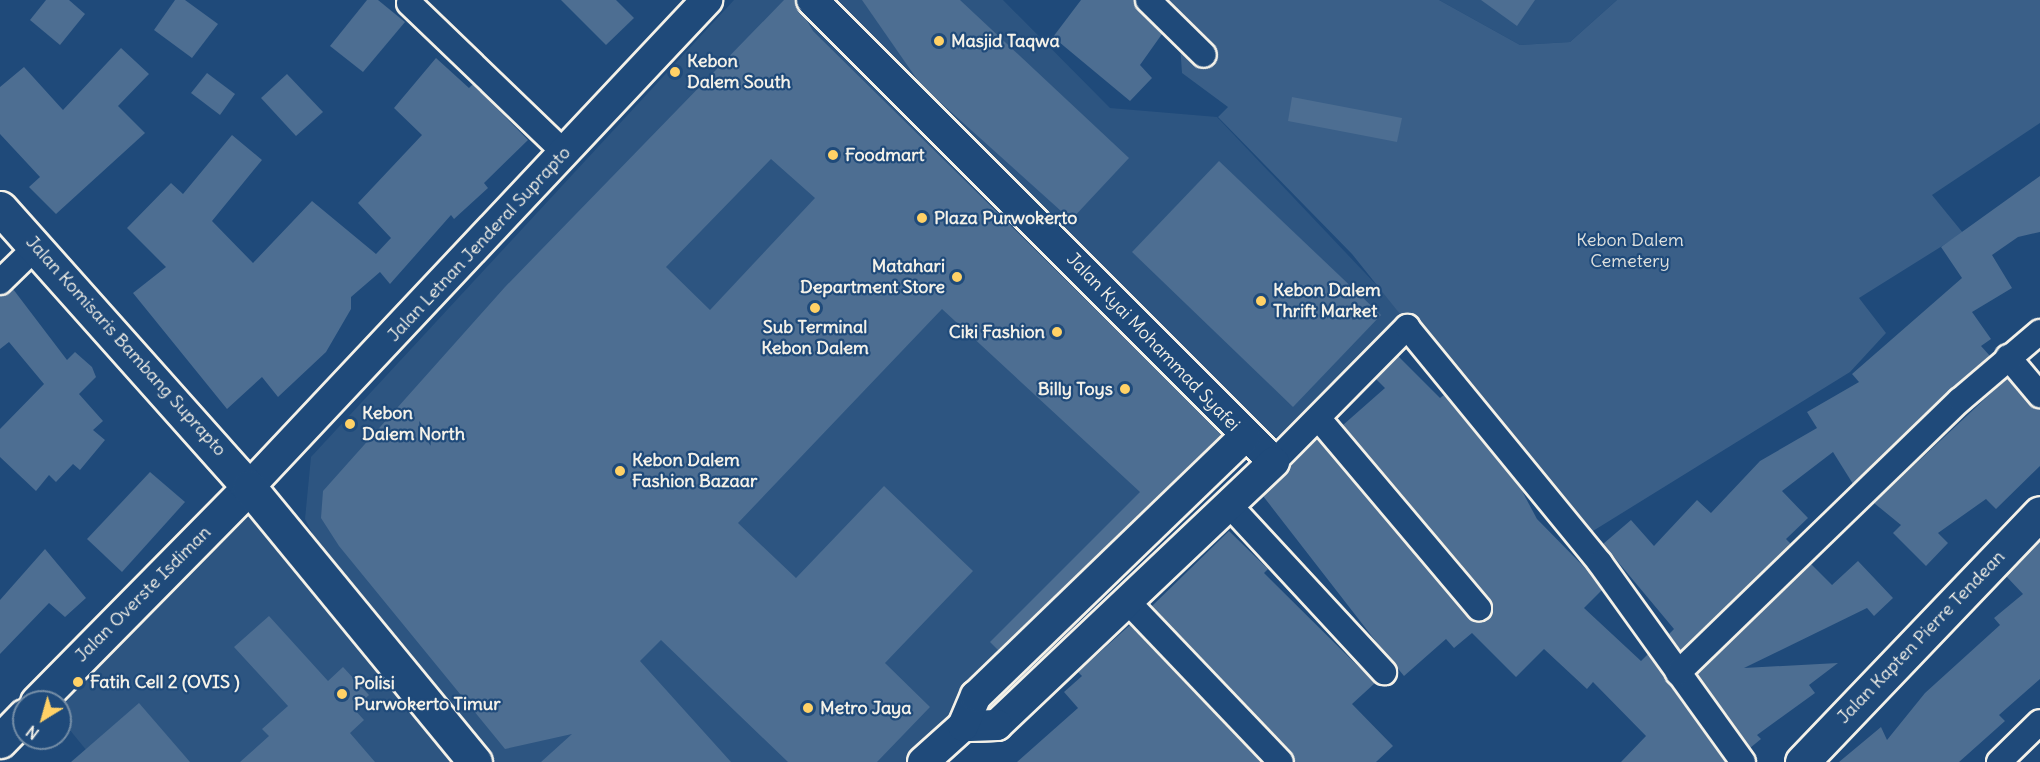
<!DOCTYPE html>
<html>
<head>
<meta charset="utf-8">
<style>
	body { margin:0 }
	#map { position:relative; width:2040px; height:762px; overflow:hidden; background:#1f4a7a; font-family:Delius,sans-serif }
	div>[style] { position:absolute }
	.built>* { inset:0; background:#2d5581 }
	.green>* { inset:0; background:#3a5f88 }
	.building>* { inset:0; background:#4d6e92 }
	.roads { filter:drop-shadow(2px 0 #f4f1e8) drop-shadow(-2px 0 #f4f1e8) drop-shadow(0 2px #f4f1e8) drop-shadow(0 -2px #f4f1e8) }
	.minor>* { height:24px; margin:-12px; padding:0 12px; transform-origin:12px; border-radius:12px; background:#1f4a7a }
	.tertiary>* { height:30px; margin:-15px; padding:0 15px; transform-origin:15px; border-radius:15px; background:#1f4a7a }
	.secondary>* { height:33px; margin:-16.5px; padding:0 16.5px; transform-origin:16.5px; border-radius:16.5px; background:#1f4a7a }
	.primary>* { height:33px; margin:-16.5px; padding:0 16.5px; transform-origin:16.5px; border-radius:16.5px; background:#1f4a7a }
	.dots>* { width:16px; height:16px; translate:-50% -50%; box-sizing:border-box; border:3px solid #1f4a7a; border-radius:50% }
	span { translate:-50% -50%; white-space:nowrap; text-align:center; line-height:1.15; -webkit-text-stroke:4.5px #1f4a7a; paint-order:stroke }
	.poi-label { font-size:18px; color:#f4f1e8; font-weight:700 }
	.left { translate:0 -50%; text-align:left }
	.right { translate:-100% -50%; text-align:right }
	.park-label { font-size:18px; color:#e1e2de }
	.street-label { font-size:18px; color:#f4f1e8 }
	.north { position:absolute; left:12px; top:690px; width:60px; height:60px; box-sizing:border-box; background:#1f4a7a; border:2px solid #748da6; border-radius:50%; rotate:217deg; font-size:16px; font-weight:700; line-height:24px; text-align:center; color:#f4f1e8 }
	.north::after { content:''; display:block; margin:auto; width:21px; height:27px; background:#ffd166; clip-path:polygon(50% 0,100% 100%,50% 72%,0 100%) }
</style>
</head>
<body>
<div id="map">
	<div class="built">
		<i style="clip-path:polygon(734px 0,1003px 0,1110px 108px,1217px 117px,1403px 313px,1297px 428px,1227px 456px,911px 762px,489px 762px,320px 548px,305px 519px,311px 457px)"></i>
		<i style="clip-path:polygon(1439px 0,1617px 0,1570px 42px,1520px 45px)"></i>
		<i style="clip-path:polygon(231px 492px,314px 595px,451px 762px,96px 762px,60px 718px,60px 702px)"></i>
	</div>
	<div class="green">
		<i style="clip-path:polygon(1160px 0,1439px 0,1520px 45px,1570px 42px,1617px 0,2040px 0,2040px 123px,1932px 195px,1963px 233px,1859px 298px,1886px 333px,1850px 372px,1580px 539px,1352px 254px,1218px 117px,1228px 107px,1182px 73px,1178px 16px)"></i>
	</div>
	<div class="building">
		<i style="clip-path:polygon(46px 0,69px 0,85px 14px,60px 45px,30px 20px)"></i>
		<i style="clip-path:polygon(175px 0,185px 0,218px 24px,192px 58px,154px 30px)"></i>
		<i style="clip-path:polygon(367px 0,378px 0,405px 22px,363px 72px,330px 46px)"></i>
		<i style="clip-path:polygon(561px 0,616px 0,634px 18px,606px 45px)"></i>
		<i style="clip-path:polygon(evenodd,784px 0,795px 0,813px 31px,1222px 434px,998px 650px,990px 642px,1140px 492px,942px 309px,738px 523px,796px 578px,884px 486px,973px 571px,885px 663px,930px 707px,877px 762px,788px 762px,661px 640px,640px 661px,731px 762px,541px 762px,572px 734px,505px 749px,339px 546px,321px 518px,323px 491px,505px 287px,784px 0,771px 159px,815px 198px,710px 310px,666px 267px,771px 159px)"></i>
		<i style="clip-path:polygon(862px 0,960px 0,1129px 158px,1071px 220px,921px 85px)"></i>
		<i style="clip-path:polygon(1081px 0,1134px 0,1162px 34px,1140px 65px,1152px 78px,1130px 101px,1053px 37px)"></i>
		<i style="clip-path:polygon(1481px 0,1535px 0,1517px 26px)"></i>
		<i style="clip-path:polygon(121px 48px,149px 74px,118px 106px,145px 133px,56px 214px,29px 187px,40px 177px,0 134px,0 87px,24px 67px,63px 110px)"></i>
		<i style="clip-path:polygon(436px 58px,469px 88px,473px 84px,528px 140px,484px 183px,488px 188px,454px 219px,451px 215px,390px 284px,380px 272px,351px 297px,351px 309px,326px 352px,278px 397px,262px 377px,227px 409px,133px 293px,166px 267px,127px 228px,171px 183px,183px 194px,232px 135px,262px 160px,212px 221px,253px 263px,312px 201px,376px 254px,391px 238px,358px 203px,422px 135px,394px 108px)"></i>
		<i style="clip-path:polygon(207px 73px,235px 94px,220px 115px,191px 93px)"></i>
		<i style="clip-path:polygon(287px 74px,323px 112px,296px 136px,261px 98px)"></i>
		<i style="clip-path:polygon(1292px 97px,1402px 118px,1397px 142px,1288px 121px)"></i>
		<i style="clip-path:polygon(1219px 161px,1381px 315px,1293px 407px,1132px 252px)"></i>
		<i style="clip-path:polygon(2040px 176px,2040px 232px,2018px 237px,1992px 255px,2012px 288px,1972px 312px,1991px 339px,1981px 346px,1990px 356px,1853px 484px,1833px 452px,1782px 491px,1808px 518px,1786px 539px,1791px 544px,1681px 651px,1669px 634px,1674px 629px,1603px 544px,1631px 520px,1654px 546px,1697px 500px,1711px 513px,1760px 461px,1817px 428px,1807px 412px,1859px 382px,1852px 374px,1962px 278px,1941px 247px)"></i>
		<i style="clip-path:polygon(13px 289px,67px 360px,75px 352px,92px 367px,96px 377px,79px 394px,103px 421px,93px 430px,105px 440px,80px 470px,73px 464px,56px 482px,49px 475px,36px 491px,0 457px,0 429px,44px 384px,9px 342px,0 349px,0 296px)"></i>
		<i style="clip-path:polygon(1398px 356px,1440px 398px,1444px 395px,1521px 489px,1537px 519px,1589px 572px,1602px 590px,1584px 608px,1641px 661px,1648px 654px,1725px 762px,1621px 762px,1646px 736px,1593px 682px,1587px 689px,1544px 649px,1516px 677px,1472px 633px,1454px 648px,1446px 639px,1404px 676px,1381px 648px,1263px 496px,1317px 439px,1468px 617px,1489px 618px,1490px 599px,1343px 425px,1385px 388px,1376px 379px)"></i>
		<i style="clip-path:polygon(2007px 378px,2040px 409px,2040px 466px,1996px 509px,1986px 499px,1938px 533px,1948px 543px,1926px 566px,1893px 533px,1901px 525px,1874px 503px)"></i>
		<i style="clip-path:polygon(150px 472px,185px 502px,122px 572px,87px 539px)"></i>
		<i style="clip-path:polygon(1229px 531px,1268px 569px,1264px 573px,1375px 683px,1352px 704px,1393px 746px,1376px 762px,1295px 762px,1152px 606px)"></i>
		<i style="clip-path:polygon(2040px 540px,2040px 679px,1999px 715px,2005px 721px,1959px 762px,1839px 762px,1881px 727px,1887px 740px,1925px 693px,2000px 625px,1994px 618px,2023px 594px,2006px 576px)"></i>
		<i style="clip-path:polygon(45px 549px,86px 598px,65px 617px,49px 603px,0 654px,0 600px)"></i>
		<i style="clip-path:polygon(1858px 561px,1893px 598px,1874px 616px,1867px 608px,1744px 668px,1838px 663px,1809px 685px,1815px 693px,1757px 735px,1761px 739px,1750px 748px,1697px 674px,1811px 564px,1832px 585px)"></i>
		<i style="clip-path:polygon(269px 616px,328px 681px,343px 667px,369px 695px,354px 709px,364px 720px,350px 733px,375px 762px,240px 762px,269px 736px,262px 729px,288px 706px,234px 647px)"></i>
		<i style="clip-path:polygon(1130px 625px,1261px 762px,1017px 762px,1078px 708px,1064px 692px,1082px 676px,1078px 672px)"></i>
		<i style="clip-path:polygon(139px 703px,190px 762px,71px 762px)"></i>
	</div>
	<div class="roads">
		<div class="minor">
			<i style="left:1148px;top:0;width:78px;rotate:44.5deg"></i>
			<i style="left:409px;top:3px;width:216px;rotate:43.9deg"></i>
			<i style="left:0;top:282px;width:53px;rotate:-44.2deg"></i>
			<i style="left:2008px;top:357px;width:50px;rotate:49.9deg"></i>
			<i style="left:1319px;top:419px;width:248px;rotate:49.8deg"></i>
			<i style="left:1274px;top:462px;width:190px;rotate:-45.4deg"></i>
			<i style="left:1407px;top:327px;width:305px;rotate:50.7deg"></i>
			<i style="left:1600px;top:563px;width:245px;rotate:54.3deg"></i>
			<i style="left:1232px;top:508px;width:224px;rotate:47.2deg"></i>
			<i style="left:1128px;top:602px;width:221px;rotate:46.3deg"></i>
			<i style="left:1678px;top:673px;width:392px;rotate:-44.1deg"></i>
			<i style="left:1960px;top:400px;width:105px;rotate:-40.4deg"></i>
			<i style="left:1999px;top:762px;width:57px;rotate:-44.3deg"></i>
		</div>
		<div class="tertiary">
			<i style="left:812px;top:0;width:653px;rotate:45deg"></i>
			<i style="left:1274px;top:462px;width:382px;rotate:136.5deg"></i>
			<i style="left:997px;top:725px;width:34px;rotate:178deg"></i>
			<i style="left:249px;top:487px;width:669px;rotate:-46.76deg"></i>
			<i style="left:923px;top:762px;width:54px;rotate:-42deg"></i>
			<i style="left:963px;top:726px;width:33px;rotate:-67deg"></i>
			<i style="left:976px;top:696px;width:374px;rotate:-44deg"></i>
		</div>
		<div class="secondary">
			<i style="left:37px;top:702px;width:302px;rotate:-45.4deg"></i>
			<i style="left:0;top:741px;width:35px;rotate:-46deg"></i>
			<i style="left:1802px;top:762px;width:344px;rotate:-46.3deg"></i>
		</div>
		<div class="primary">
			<i style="left:0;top:208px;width:374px;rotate:48.3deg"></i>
			<i style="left:249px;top:487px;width:356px;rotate:50.6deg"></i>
		</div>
	</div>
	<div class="dots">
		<i style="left:939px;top:41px;background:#ffd166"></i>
		<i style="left:675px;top:72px;background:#ffd166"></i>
		<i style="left:833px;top:155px;background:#ffd166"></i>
		<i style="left:922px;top:218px;background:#ffd166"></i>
		<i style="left:957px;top:277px;background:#ffd166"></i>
		<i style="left:1261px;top:301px;background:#ffd166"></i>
		<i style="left:815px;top:308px;background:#ffd166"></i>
		<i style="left:1057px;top:332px;background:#ffd166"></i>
		<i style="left:1125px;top:389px;background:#ffd166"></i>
		<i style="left:350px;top:424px;background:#ffd166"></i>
		<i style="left:620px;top:471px;background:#ffd166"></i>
		<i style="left:78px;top:682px;background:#ffd166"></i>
		<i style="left:342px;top:694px;background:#ffd166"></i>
		<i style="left:808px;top:708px;background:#ffd166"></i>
	</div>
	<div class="poi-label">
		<span class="left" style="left:951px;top:41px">Masjid Taqwa</span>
		<span class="left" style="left:687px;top:72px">Kebon<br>Dalem South</span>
		<span class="left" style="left:845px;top:155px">Foodmart</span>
		<span class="left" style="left:934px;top:218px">Plaza Purwokerto</span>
		<span class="right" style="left:945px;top:277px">Matahari<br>Department Store</span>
		<span class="left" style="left:1273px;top:301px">Kebon Dalem<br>Thrift Market</span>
		<span style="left:815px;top:338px">Sub Terminal<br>Kebon Dalem</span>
		<span class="right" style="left:1045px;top:332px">Ciki Fashion</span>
		<span class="right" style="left:1113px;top:389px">Billy Toys</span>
		<span class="left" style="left:362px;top:424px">Kebon<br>Dalem North</span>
		<span class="left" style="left:632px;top:471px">Kebon Dalem<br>Fashion Bazaar</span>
		<span class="left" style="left:90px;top:682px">Fatih Cell 2 (OVIS )</span>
		<span class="left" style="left:354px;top:694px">Polisi<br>Purwokerto Timur</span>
		<span class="left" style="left:820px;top:708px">Metro Jaya</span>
	</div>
	<div class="park-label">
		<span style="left:1630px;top:251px">Kebon Dalem<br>Cemetery</span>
	</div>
	<div class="street-label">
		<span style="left:479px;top:244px;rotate:-47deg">Jalan Letnan Jenderal Suprapto</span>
		<span style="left:1153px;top:342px;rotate:46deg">Jalan Kyai Mohammad Syafei</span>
		<span style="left:126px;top:346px;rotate:48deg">Jalan Komisaris Bambang Suprapto</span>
		<span style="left:143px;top:594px;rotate:-45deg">Jalan Overste Isdiman</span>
		<span style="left:1921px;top:637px;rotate:-46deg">Jalan Kapten Pierre Tendean</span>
	</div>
	<div class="north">N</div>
</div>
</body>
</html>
